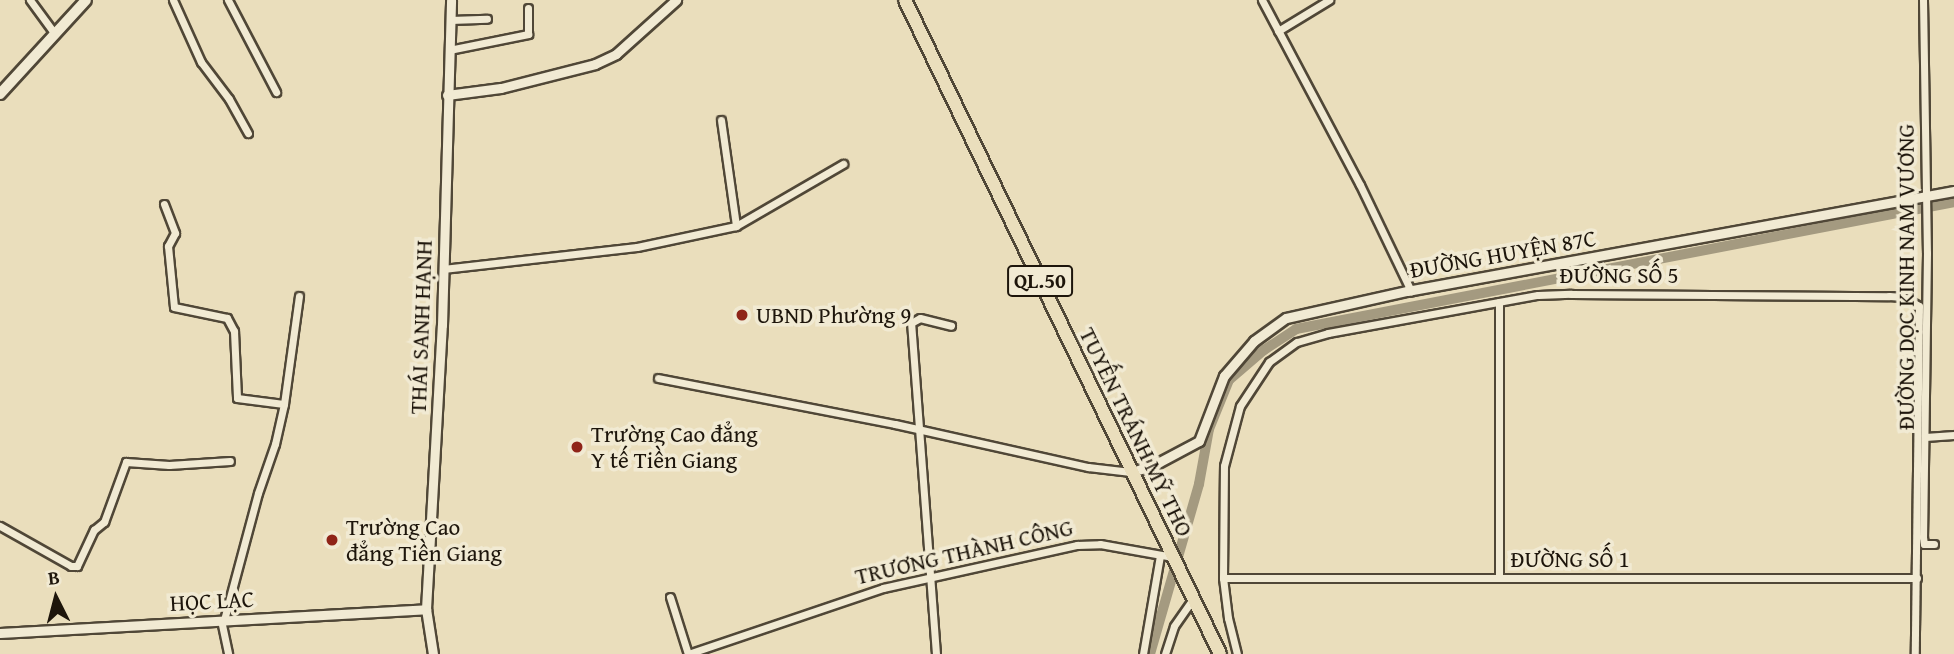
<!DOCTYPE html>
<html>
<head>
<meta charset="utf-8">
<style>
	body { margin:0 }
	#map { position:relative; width:1954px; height:654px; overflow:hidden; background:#eadebc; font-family:"Gentium Book Plus",serif }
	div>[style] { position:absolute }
	.canal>* { height:10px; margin:-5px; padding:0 5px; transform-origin:5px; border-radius:5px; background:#a49a80 }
	.roads { filter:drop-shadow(2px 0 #504737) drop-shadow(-2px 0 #504737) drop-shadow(0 2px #504737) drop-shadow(0 -2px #504737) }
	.minor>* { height:7px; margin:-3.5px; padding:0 3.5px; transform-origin:3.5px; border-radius:3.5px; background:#f1ead3 }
	.tertiary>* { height:9px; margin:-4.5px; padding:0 4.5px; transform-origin:4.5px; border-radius:4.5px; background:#f1ead3 }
	.secondary>* { height:10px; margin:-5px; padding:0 5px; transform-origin:5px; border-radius:5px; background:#f1ead3 }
	.trunk>* { height:12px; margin:-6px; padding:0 6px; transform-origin:6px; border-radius:6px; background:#eadebc }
	.dots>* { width:19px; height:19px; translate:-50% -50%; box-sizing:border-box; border:4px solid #f1ead3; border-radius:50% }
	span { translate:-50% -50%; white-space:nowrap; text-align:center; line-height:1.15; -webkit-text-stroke:7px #f1ead3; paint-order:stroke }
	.shield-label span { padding:2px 5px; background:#f1ead3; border:2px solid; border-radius:5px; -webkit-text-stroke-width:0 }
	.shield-label { font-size:21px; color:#1d150b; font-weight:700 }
	.street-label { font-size:23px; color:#1d150b }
	.poi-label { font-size:23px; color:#1d150b }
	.left { translate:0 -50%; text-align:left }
	.north { position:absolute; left:21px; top:563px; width:70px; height:70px; -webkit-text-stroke:5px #f1ead3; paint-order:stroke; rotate:354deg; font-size:19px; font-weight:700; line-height:28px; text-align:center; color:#1d150b }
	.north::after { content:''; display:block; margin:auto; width:24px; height:32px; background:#1d150b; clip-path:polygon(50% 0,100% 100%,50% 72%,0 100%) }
</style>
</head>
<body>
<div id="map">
	<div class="canal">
		<i style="left:1150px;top:654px;width:177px;rotate:-73.9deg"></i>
		<i style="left:1199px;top:484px;width:56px;rotate:-79.7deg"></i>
		<i style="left:1209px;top:429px;width:53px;rotate:-67.8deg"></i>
		<i style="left:1229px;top:380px;width:46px;rotate:-40.6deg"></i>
		<i style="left:1264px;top:350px;width:38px;rotate:-33deg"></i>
		<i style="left:1296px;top:329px;width:670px;rotate:-10.92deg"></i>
	</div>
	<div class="roads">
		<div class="minor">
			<i style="left:30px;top:0;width:42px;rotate:53.7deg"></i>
			<i style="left:173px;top:0;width:68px;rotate:65.7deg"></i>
			<i style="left:201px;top:62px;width:46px;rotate:52.9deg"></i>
			<i style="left:229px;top:99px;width:39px;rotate:61deg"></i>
			<i style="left:228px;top:0;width:104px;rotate:62.4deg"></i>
			<i style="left:1262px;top:0;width:209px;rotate:62.1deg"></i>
			<i style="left:1360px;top:185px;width:118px;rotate:64.3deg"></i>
			<i style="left:1923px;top:0;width:253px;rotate:89.1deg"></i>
			<i style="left:1927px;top:253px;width:284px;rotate:90.8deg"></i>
			<i style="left:1923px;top:537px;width:7px;rotate:82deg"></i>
			<i style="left:1924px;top:544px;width:10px"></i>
			<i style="left:450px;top:20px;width:37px;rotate:-2deg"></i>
			<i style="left:1278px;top:31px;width:60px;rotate:-31.3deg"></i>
			<i style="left:449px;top:50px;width:81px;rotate:-11.4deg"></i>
			<i style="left:528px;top:34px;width:26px;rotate:-90deg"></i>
			<i style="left:721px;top:120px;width:107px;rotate:81.9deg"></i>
			<i style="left:164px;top:204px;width:31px;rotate:69deg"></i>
			<i style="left:175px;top:233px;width:15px;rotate:118deg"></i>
			<i style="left:168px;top:246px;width:61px;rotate:84.4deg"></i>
			<i style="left:174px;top:307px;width:54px;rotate:11.7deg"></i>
			<i style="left:227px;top:318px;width:15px;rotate:62deg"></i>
			<i style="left:234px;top:331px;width:67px;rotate:87.4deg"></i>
			<i style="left:237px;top:398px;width:47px;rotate:7.3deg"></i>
			<i style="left:443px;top:269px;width:195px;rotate:-6.5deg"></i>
			<i style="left:637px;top:247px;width:101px;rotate:-12deg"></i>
			<i style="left:736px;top:226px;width:124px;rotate:-30.1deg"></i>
			<i style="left:658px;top:378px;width:241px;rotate:11deg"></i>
			<i style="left:895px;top:424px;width:198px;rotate:12.6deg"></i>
			<i style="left:1088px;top:467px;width:43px;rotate:6.6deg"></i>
			<i style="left:1925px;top:437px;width:29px;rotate:-4deg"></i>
			<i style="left:0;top:526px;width:81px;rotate:29.4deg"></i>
			<i style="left:71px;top:566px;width:6px"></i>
			<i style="left:77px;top:566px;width:40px;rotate:-65deg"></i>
			<i style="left:94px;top:530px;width:13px;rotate:-39deg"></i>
			<i style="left:104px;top:522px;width:64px;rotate:-69.9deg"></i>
			<i style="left:126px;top:462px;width:43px;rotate:4deg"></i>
			<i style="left:169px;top:465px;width:61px;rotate:-3.8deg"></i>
			<i style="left:1223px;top:578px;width:694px"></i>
			<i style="left:1499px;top:578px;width:276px;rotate:-90deg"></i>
			<i style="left:670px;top:597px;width:60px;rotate:72.5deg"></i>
			<i style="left:221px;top:620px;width:35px;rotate:78deg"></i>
			<i style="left:224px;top:620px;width:131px;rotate:-75deg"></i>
			<i style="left:258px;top:493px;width:52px;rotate:-70.9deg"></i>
			<i style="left:275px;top:444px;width:41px;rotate:-77.3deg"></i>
			<i style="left:284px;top:404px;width:109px;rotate:-82.1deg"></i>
			<i style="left:688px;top:654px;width:206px;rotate:-18.7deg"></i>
			<i style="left:883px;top:588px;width:199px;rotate:-12.5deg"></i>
			<i style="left:1077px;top:545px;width:23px;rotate:-2deg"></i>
			<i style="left:1100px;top:544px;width:74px;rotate:10.1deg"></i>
			<i style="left:936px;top:654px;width:332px;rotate:-94.3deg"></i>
			<i style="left:911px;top:323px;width:10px;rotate:-29deg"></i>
			<i style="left:920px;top:318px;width:32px;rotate:14deg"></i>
			<i style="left:1143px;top:654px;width:99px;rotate:-80.2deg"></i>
			<i style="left:1165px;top:654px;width:29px;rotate:-72deg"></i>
			<i style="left:1174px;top:626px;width:33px;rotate:-55deg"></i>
			<i style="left:1237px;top:654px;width:37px;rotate:-104deg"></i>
			<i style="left:1228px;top:618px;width:40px;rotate:-97.1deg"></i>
			<i style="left:1223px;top:578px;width:112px;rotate:-89.5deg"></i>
			<i style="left:1224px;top:466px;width:62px;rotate:-75.1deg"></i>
			<i style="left:1240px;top:406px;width:53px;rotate:-56.6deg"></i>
			<i style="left:1269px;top:362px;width:34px;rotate:-36deg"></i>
			<i style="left:1297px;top:342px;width:32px;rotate:-16deg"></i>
			<i style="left:1328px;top:333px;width:213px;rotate:-10.3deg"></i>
			<i style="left:1538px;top:295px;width:33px;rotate:-2deg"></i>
			<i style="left:1571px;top:294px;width:318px;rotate:0.4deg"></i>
			<i style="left:1889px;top:296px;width:14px;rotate:4deg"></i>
			<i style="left:1903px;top:297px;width:18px;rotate:29deg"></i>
			<i style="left:1919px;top:306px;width:348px;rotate:90.7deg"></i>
		</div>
		<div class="tertiary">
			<i style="left:447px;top:95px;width:54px;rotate:-7.4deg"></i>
			<i style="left:501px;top:88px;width:97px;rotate:-14.3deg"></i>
			<i style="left:595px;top:64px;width:23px;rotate:-25deg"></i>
			<i style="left:616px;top:54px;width:81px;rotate:-42deg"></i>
			<i style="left:1131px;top:472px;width:22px;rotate:-16deg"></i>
			<i style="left:1152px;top:466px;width:53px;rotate:-28deg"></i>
			<i style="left:1199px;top:441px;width:70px;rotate:-69deg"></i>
			<i style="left:1224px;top:376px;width:46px;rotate:-49.4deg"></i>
			<i style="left:1254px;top:341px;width:39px;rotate:-36deg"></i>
			<i style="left:1286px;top:318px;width:124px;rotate:-12.6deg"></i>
			<i style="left:1407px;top:291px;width:556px;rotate:-10.36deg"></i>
			<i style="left:0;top:633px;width:427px;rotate:-3.2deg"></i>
			<i style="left:433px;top:654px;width:46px;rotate:-98.8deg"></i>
			<i style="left:426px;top:609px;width:284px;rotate:-86.8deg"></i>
			<i style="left:442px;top:325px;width:325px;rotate:-88.4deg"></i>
		</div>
		<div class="secondary">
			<i style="left:0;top:94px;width:127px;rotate:-47.5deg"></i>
		</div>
		<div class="trunk">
			<i style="left:905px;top:0;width:726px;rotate:64.28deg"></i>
		</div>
	</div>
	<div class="dots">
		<i style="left:742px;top:315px;background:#8f2418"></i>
		<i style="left:577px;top:447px;background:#8f2418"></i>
		<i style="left:332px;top:540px;background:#8f2418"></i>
	</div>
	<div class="shield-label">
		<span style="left:1040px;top:281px">QL.50</span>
	</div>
	<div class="street-label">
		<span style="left:1503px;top:254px;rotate:-10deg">ĐƯỜNG HUYỆN 87C</span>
		<span style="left:1619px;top:275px">ĐƯỜNG SỐ 5</span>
		<span style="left:1906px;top:277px;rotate:-90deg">ĐƯỜNG DỌC KINH NAM VƯƠNG</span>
		<span style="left:421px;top:327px;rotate:-88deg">THÁI SANH HẠNH</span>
		<span style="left:1136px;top:432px;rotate:64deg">TUYẾN TRÁNH MỸ THO</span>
		<span style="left:964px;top:552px;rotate:-13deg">TRƯƠNG THÀNH CÔNG</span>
		<span style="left:1570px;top:559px">ĐƯỜNG SỐ 1</span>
		<span style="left:212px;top:601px;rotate:-3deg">HỌC LẠC</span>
	</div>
	<div class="poi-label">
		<span class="left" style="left:756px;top:315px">UBND Phường 9</span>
		<span class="left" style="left:591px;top:447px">Trường Cao đẳng<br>Y tế Tiền Giang</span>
		<span class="left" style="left:346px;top:540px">Trường Cao<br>đẳng Tiền Giang</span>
	</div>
	<div class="north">B</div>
</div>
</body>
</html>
